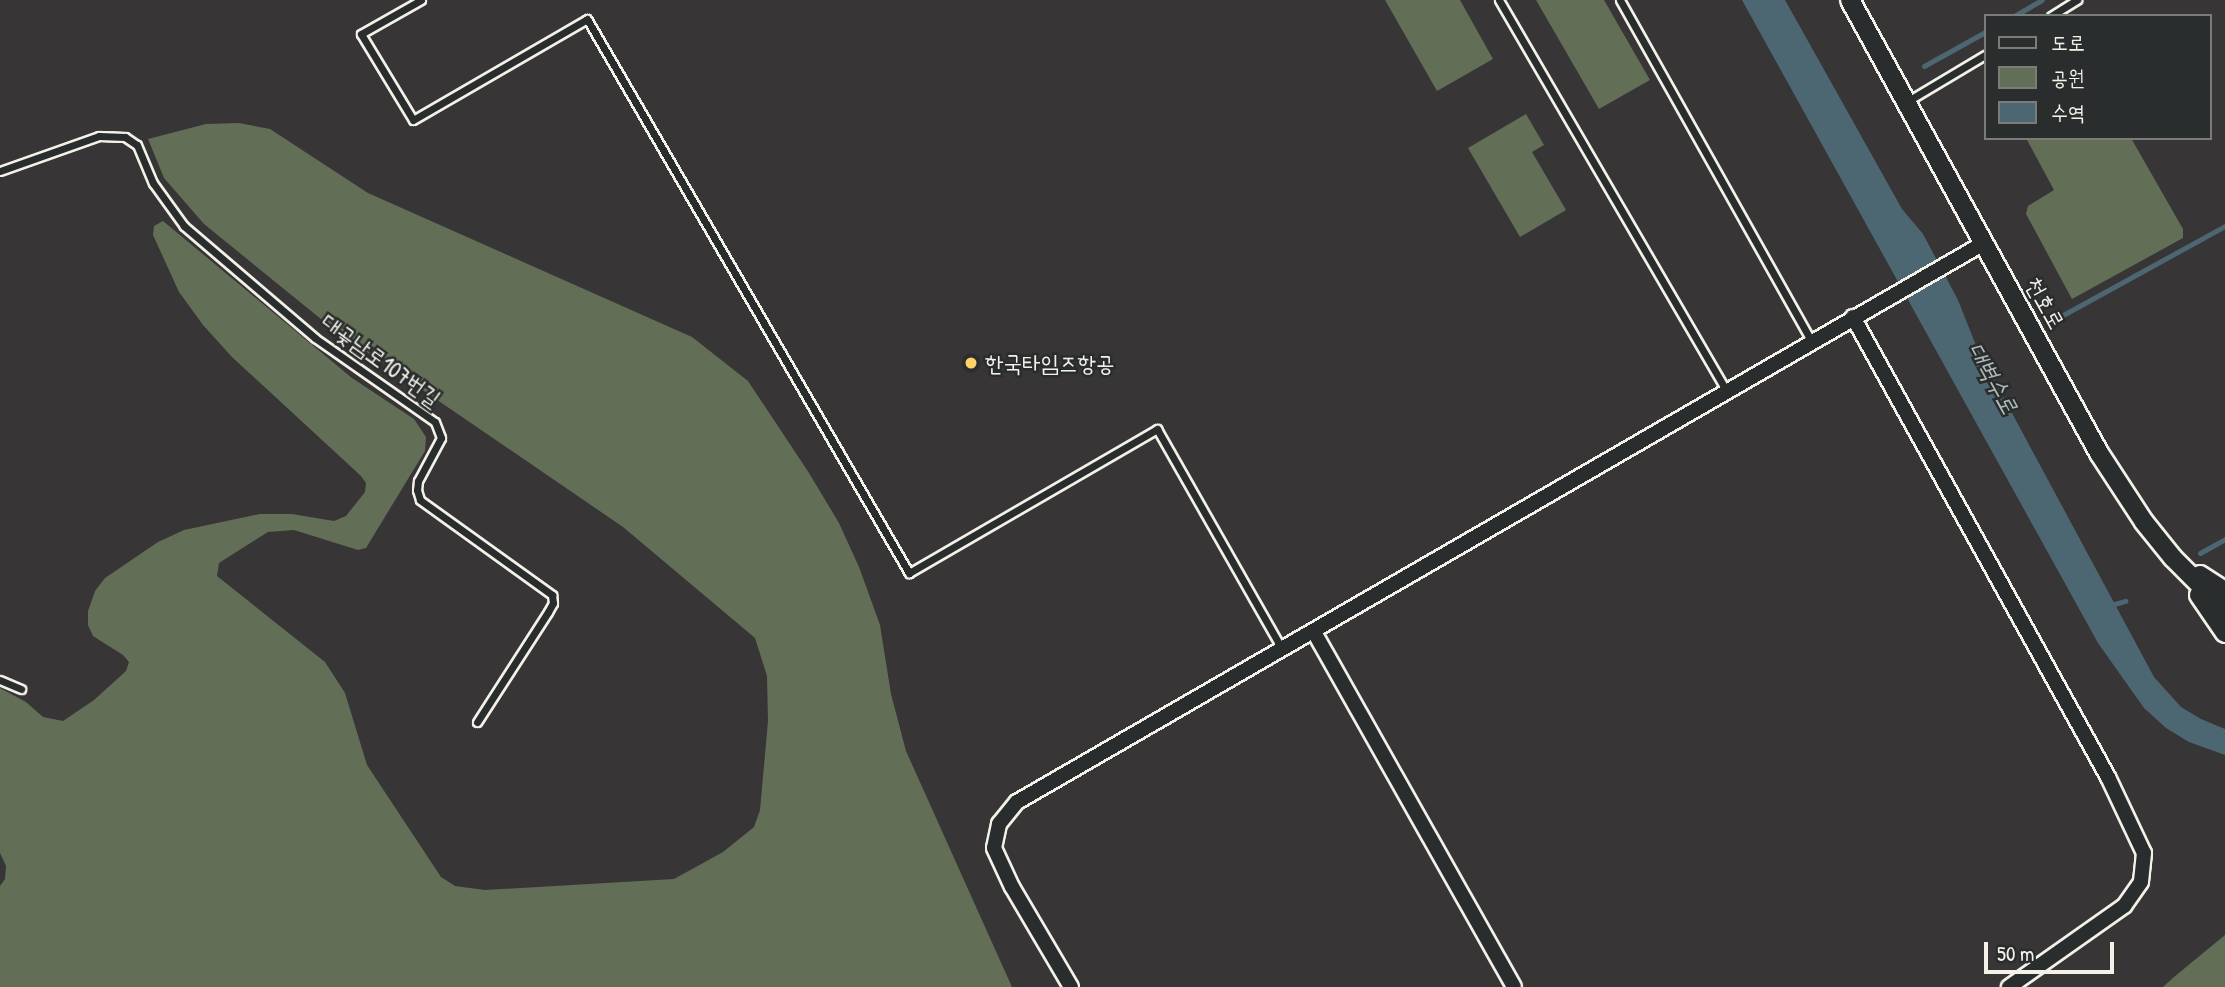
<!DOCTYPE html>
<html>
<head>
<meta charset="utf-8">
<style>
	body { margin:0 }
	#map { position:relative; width:2225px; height:987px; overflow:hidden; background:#373536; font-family:"Patrick Hand","Poor Story",sans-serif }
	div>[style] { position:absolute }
	.green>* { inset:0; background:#626e56 }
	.water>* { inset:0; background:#4d6772 }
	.stream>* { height:5px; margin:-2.5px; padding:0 2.5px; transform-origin:2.5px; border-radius:2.5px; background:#4d6772 }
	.roads { filter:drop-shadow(2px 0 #f4f1e8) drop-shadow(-2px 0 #f4f1e8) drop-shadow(0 2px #f4f1e8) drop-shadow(0 -2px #f4f1e8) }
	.service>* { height:7px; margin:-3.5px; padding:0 3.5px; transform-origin:3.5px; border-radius:3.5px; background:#2a2d2e }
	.minor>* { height:14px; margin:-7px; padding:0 7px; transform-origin:7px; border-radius:7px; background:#2a2d2e }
	.tertiary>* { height:18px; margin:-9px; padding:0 9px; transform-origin:9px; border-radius:9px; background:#2a2d2e }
	.dots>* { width:19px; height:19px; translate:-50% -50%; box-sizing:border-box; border:4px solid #2a2d2e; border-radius:50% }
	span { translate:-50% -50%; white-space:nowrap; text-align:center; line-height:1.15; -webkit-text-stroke:5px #2a2d2e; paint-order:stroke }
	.street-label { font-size:23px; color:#f4f1e8 }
	.poi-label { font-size:23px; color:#f4f1e8 }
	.left { translate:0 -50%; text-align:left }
	.water-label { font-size:24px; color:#b1bab9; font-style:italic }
	.legend { position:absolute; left:1984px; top:14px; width:228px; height:126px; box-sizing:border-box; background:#2a2d2e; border:2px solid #7b7b78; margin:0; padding:9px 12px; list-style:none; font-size:21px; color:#f4f1e8 }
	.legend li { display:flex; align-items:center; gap:14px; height:35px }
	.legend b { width:35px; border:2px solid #7b7b78 }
	.scale { position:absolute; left:1984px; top:942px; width:130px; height:32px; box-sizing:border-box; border:4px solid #f4f1e8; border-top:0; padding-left:9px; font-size:21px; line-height:24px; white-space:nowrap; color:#f4f1e8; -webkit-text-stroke:5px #2a2d2e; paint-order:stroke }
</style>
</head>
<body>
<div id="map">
	<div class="green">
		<i style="clip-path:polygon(1385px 0,1460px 0,1493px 59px,1437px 91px)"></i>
		<i style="clip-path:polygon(1536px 0,1604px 0,1650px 80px,1599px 109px)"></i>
		<i style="clip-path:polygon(1526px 114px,1544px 145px,1532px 152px,1566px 210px,1520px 237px,1468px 148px)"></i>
		<i style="clip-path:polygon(239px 123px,270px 129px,368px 193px,692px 337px,748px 381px,809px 473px,839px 523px,859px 567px,880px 625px,891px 694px,906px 751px,1012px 987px,0 987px,0 886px,5px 879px,6px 866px,0 853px,0 688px,26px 702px,43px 717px,63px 721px,94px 700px,126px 671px,129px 662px,123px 655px,93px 636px,88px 625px,88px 611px,95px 591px,105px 578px,158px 542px,184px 530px,260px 514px,292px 514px,334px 521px,346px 516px,365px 492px,366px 483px,361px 476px,232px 357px,203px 325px,179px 292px,153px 235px,154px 226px,163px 221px,352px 378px,414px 419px,426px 437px,425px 451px,366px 548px,358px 550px,294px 530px,268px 532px,219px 563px,217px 576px,325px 662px,345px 693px,367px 765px,441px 877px,455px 886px,485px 890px,674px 879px,723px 852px,754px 827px,760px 810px,768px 721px,767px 676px,755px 638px,623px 527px,332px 328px,204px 224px,164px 178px,148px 139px,206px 124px)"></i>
		<i style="clip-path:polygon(2026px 138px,2131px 138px,2183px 229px,2183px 238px,2072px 299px,2026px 214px,2028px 206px,2054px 190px)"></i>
		<i style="clip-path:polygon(2225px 935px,2225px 987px,2163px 987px,2174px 977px)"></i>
	</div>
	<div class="water">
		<i style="clip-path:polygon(1742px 0,1785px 0,1902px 209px,1923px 234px,1958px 300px,1977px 348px,2154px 677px,2181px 707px,2201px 719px,2225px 729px,2225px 755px,2189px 742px,2166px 728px,2144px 708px,2098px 643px)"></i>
	</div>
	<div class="stream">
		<i style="left:2014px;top:16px;width:32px;rotate:-30deg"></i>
		<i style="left:1924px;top:66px;width:70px;rotate:-29.1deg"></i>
		<i style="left:2063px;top:315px;width:185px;rotate:-28.8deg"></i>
		<i style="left:2200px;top:553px;width:29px;rotate:-29deg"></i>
		<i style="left:2111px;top:605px;width:15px;rotate:-16deg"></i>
	</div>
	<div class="roads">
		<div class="service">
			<i style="left:421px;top:0;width:69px;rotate:150.5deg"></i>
			<i style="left:361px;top:34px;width:100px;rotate:58.8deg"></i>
			<i style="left:413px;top:120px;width:201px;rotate:-30.1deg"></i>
			<i style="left:587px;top:19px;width:641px;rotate:59.83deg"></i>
			<i style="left:909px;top:573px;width:287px;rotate:-30.1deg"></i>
			<i style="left:1157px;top:429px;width:253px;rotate:60.4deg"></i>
			<i style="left:1499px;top:0;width:453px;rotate:59.8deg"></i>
			<i style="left:1620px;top:0;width:391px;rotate:60.7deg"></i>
			<i style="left:2051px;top:16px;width:31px;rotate:-32deg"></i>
			<i style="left:1908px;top:101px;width:90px;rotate:-30.9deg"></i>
			<i style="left:0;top:171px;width:105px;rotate:-19.5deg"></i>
			<i style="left:99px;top:136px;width:26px;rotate:2deg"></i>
			<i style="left:125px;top:137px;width:14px;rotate:34deg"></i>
			<i style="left:137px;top:145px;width:41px;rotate:67.2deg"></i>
			<i style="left:153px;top:183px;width:53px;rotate:54.2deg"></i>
			<i style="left:184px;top:226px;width:172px;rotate:40.5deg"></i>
			<i style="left:315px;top:338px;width:146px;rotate:35deg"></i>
			<i style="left:435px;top:422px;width:17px;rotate:69deg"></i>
			<i style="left:441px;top:438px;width:49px;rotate:118.1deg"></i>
			<i style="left:418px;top:481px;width:9px;rotate:96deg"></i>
			<i style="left:417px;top:490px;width:10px;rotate:73deg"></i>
			<i style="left:420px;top:500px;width:163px;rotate:35.7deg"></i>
			<i style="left:552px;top:595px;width:8px;rotate:83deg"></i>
			<i style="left:553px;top:603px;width:10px;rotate:119deg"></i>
			<i style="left:548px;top:612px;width:131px;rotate:122.8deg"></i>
			<i style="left:0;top:680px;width:23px;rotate:23deg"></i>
		</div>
		<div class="minor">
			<i style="left:1853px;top:317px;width:526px;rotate:61deg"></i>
			<i style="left:2108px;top:777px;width:84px;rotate:64.7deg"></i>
			<i style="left:2144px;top:853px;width:29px;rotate:96deg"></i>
			<i style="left:2141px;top:882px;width:29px;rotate:125deg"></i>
			<i style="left:2124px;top:906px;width:141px;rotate:144.8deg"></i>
			<i style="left:1314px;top:632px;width:407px;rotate:60.6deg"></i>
			<i style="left:1071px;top:987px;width:116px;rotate:-120.5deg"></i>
			<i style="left:1012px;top:887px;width:43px;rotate:-114.8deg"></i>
			<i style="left:994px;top:848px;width:25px;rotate:-78deg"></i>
			<i style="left:999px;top:824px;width:28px;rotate:-51deg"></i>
			<i style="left:1017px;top:802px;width:1117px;rotate:-30.03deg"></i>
		</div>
		<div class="tertiary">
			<i style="left:1850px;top:0;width:517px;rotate:61.2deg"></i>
			<i style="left:2099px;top:453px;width:82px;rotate:56.9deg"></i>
			<i style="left:2144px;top:522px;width:46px;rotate:51.1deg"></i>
			<i style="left:2173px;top:558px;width:74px;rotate:45deg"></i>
			<i style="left:2200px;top:575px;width:30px;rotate:33deg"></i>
			<i style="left:2199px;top:595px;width:46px;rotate:55.6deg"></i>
		</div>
	</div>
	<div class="dots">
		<i style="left:971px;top:363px;background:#ffd166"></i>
	</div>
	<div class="street-label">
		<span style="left:2045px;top:303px;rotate:61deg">천호로</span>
		<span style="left:381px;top:360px;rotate:36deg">대곶남로107번길</span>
	</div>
	<div class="poi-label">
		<span class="left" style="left:985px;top:363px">한국타임즈항공</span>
	</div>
	<div class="water-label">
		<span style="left:1993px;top:378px;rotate:61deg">대벽수로</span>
	</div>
	<ul class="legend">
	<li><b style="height:9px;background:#2a2d2e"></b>도로</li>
	<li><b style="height:19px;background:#626e56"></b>공원</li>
	<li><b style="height:19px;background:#4d6772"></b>수역</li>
	</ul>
	<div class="scale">50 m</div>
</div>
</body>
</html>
